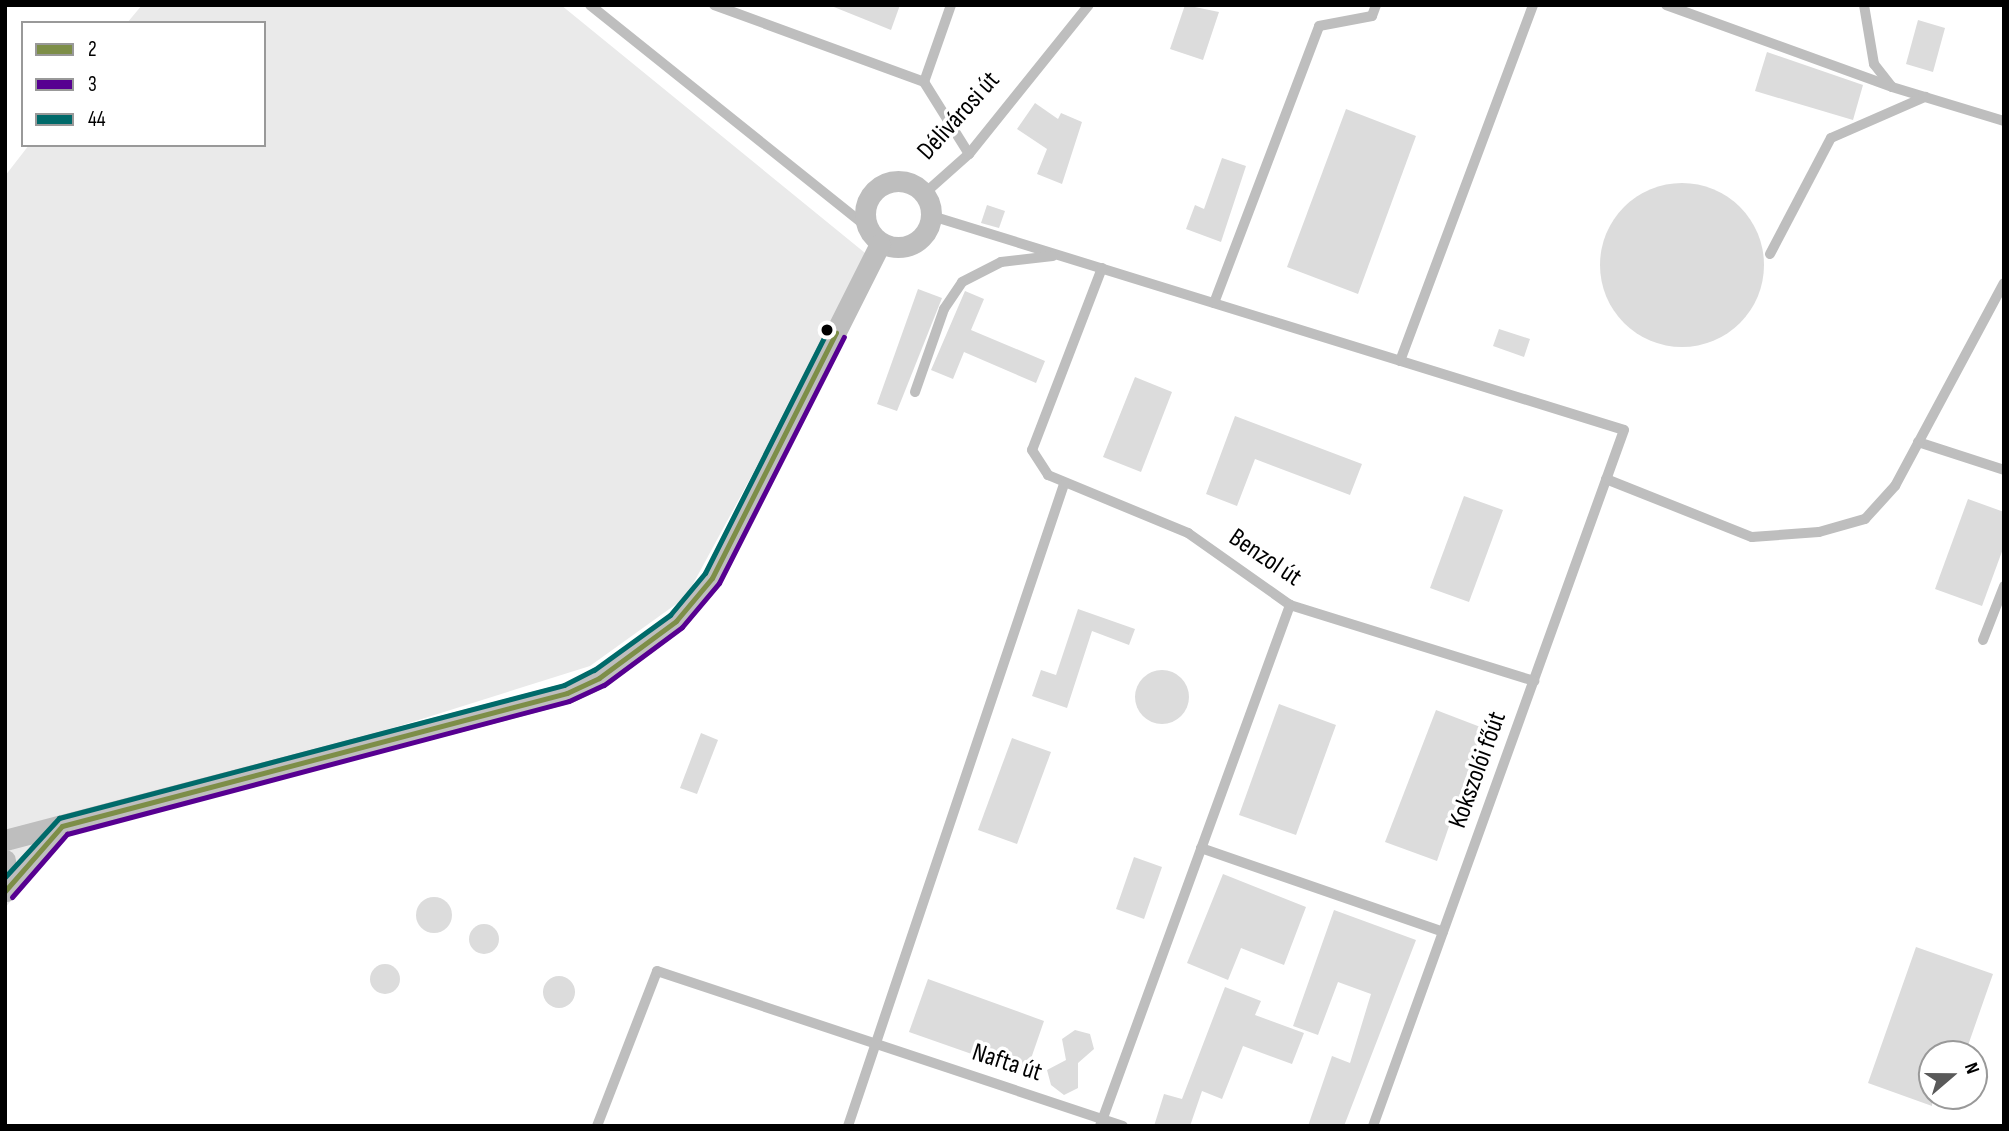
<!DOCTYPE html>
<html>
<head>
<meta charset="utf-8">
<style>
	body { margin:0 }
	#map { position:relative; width:2009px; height:1131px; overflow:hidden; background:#fff; font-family:"Sofia Sans Condensed",sans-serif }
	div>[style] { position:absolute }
	.green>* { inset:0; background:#eaeaea }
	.building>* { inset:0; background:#dcdcdc }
	.round { border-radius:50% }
	.lane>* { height:10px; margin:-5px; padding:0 5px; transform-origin:5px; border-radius:5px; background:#bebebe }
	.street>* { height:21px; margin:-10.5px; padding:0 10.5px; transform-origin:10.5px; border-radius:10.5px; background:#bebebe }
	.street>.ring { margin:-10.5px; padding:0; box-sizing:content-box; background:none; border:21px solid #bebebe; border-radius:50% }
	.bus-1>* { height:5px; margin:-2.5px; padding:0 2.5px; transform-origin:2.5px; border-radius:2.5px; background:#7d8e48 }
	.bus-2>* { height:5px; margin:-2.5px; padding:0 2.5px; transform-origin:2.5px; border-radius:2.5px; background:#570091 }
	.bus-3>* { height:5px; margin:-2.5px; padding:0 2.5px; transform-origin:2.5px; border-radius:2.5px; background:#006a6a }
	.dots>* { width:19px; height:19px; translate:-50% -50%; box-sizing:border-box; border:4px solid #fff; border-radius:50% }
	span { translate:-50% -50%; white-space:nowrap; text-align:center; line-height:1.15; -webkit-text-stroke:7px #fff; paint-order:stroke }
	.street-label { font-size:26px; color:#000 }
	.frame { position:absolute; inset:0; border:7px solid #000; pointer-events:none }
	.legend { position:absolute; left:21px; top:21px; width:245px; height:126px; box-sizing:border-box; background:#fff; border:2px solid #999; margin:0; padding:9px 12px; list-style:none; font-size:21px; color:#000 }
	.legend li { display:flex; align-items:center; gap:14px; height:35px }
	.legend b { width:35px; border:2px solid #999 }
	.north { position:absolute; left:1918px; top:1040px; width:70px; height:70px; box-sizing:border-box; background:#fff; border:2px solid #999; border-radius:50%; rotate:70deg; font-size:19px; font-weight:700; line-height:28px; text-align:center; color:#000 }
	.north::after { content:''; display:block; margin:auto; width:24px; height:32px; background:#595959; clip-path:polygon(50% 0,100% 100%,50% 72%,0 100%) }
</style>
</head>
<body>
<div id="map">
	<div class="green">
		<i style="clip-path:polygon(142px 5px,561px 5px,870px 257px,686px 597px,590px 666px,69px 830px,5px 908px,5px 176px,29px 145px,264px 145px,264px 23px,127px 23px)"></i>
	</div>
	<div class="building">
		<i style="clip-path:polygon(829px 5px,900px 5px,891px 30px)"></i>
		<i style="clip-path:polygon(1185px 5px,1219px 12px,1203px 60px,1170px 49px)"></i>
		<i style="clip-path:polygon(1918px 20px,1945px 28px,1933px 72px,1906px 64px)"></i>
		<i style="clip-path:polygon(1767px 52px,1863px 85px,1853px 120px,1755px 91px)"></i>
		<i style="clip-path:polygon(1035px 103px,1058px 119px,1061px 113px,1082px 122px,1062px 184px,1037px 174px,1047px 149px,1017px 129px)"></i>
		<i style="clip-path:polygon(1346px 109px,1416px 136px,1358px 294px,1287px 267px)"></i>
		<i style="clip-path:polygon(1222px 158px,1246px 166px,1221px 242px,1186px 229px,1195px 205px,1204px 209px)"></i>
		<i class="round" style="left:1600px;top:183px;width:164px;height:164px"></i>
		<i style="clip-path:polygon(987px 205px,1005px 211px,999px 228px,981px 223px)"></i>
		<i style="clip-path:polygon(918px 289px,942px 298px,897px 411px,877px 404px)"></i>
		<i style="clip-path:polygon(965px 291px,984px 299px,971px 330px,1045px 361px,1036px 383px,964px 352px,953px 379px,931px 370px)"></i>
		<i style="clip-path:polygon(1499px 329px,1530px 339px,1524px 357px,1493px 346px)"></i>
		<i style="clip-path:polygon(1135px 377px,1172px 392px,1141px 472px,1103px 457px)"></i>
		<i style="clip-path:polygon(1235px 416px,1362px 464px,1350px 495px,1255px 459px,1237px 506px,1206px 494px)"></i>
		<i style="clip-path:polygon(1464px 496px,1503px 510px,1469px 602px,1430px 588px)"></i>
		<i style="clip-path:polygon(1968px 499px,2004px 512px,2004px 546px,1982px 606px,1935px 589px)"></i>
		<i style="clip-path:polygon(1078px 609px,1135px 629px,1129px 645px,1092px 631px,1067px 708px,1032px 696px,1041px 670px,1056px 675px)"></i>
		<i class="round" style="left:1135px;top:670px;width:54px;height:54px"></i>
		<i style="clip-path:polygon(1279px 704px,1336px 725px,1296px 835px,1239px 815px)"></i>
		<i style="clip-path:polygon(1436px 710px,1483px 728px,1437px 861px,1385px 842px)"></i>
		<i style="clip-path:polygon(701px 733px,718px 740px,697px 794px,680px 788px)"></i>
		<i style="clip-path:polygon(1012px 738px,1051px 752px,1017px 844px,978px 830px)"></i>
		<i style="clip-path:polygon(1134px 857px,1162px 867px,1144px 919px,1116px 909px)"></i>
		<i style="clip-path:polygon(1223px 874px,1306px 907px,1284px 965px,1241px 948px,1228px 980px,1187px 963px)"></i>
		<i class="round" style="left:416px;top:897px;width:36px;height:36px"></i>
		<i style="clip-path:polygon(1334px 910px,1416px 940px,1344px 1126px,1308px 1126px,1332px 1056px,1350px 1063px,1371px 994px,1338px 982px,1318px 1035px,1293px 1026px)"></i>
		<i class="round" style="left:469px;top:924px;width:30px;height:30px"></i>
		<i style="clip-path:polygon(1916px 947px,1993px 974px,1965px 1054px,1932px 1054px,1932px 1106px,1868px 1083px)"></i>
		<i class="round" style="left:370px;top:964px;width:30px;height:30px"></i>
		<i class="round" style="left:543px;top:976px;width:32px;height:32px"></i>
		<i style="clip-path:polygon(928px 979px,1044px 1021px,1026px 1073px,909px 1032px)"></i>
		<i style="clip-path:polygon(1225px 987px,1261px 1001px,1255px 1015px,1304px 1033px,1292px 1064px,1243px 1046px,1222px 1099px,1202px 1091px,1190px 1126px,1154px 1126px,1164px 1094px,1182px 1099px)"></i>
		<i style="clip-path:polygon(1075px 1030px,1090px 1034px,1094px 1049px,1078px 1063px,1078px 1088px,1064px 1095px,1051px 1085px,1047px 1070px,1066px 1060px,1062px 1039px)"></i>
	</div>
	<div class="lane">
		<i style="left:590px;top:5px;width:352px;rotate:38.7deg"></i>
		<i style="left:714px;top:5px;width:224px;rotate:20.1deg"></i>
		<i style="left:951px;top:5px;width:82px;rotate:109.3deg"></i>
		<i style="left:924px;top:82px;width:85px;rotate:58deg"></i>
		<i style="left:1666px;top:5px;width:240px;rotate:19.9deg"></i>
		<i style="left:1864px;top:5px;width:60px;rotate:80.4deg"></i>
		<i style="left:1874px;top:64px;width:29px;rotate:52deg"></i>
		<i style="left:1892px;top:87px;width:117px;rotate:16.9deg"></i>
		<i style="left:925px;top:193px;width:59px;rotate:-41.6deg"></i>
		<i style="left:969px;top:154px;width:191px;rotate:-51.2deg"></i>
		<i style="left:932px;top:216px;width:724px;rotate:17.18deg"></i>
		<i style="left:1624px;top:430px;width:740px;rotate:109.83deg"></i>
		<i style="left:1770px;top:254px;width:131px;rotate:-62.3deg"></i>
		<i style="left:1831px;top:138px;width:103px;rotate:-23.6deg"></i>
		<i style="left:1102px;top:268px;width:195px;rotate:111deg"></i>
		<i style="left:1032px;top:450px;width:30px;rotate:57deg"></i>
		<i style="left:1048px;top:475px;width:152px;rotate:22.5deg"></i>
		<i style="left:1188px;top:533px;width:125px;rotate:35.2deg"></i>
		<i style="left:1290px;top:605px;width:256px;rotate:17.3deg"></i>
		<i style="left:1214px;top:303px;width:296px;rotate:-69.2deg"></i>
		<i style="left:1319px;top:26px;width:54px;rotate:-10.7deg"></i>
		<i style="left:1372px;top:16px;width:12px;rotate:-70deg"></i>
		<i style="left:1400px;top:361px;width:380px;rotate:-69.5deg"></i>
		<i style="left:915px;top:392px;width:88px;rotate:-70.7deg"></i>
		<i style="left:944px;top:309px;width:32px;rotate:-56deg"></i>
		<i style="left:962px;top:282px;width:44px;rotate:-27.1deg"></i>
		<i style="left:1001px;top:262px;width:52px;rotate:-6.6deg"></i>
		<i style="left:1918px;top:442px;width:90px;rotate:18deg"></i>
		<i style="left:1606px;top:479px;width:157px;rotate:21.7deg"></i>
		<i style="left:1752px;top:537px;width:67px;rotate:-4.3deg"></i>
		<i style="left:1819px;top:532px;width:48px;rotate:-15.8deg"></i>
		<i style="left:1865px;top:519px;width:45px;rotate:-47.7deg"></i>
		<i style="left:1895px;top:486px;width:230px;rotate:-61.8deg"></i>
		<i style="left:1983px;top:640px;width:58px;rotate:-68.7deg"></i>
		<i style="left:1201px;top:848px;width:256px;rotate:19.1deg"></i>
		<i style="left:597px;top:1126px;width:166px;rotate:-68.8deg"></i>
		<i style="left:657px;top:971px;width:491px;rotate:18.4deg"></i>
		<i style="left:848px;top:1126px;width:677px;rotate:-71.4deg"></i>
		<i style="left:1100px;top:1126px;width:555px;rotate:-69.96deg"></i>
	</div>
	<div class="street">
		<i class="ring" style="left:865px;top:181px;width:45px;height:45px"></i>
		<i style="left:5px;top:840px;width:581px;rotate:-14.66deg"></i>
		<i style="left:567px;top:693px;width:35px;rotate:-25deg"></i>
		<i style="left:599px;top:678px;width:96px;rotate:-36.5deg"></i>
		<i style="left:676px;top:621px;width:56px;rotate:-50.1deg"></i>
		<i style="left:712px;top:578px;width:374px;rotate:-63.3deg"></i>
		<i style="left:5px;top:860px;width:31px;rotate:88deg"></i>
		<i style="left:5px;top:891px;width:86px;rotate:-48.8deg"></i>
	</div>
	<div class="bus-1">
		<i style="left:5px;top:891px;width:86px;rotate:-48.8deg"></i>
		<i style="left:62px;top:826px;width:522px;rotate:-14.75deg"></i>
		<i style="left:567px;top:693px;width:35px;rotate:-25deg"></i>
		<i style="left:599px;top:678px;width:96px;rotate:-36.5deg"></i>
		<i style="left:676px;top:621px;width:56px;rotate:-50.1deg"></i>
		<i style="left:712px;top:578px;width:275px;rotate:-63.2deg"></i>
	</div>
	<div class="bus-2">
		<i style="left:12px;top:897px;width:84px;rotate:-48.9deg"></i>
		<i style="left:67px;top:834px;width:519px;rotate:-14.84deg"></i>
		<i style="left:569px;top:701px;width:38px;rotate:-25deg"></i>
		<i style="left:604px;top:685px;width:97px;rotate:-36.6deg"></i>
		<i style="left:682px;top:627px;width:57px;rotate:-49.9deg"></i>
		<i style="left:719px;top:583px;width:276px;rotate:-63.1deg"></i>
	</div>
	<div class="bus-3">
		<i style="left:5px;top:877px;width:80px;rotate:-47.5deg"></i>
		<i style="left:59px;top:818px;width:522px;rotate:-14.75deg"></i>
		<i style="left:564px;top:685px;width:34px;rotate:-27deg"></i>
		<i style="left:594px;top:670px;width:94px;rotate:-35.9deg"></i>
		<i style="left:670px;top:615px;width:55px;rotate:-50.2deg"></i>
		<i style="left:705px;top:573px;width:273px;rotate:-63.2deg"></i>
	</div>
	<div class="dots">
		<i style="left:827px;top:330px;background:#000"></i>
	</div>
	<div class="street-label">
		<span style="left:959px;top:116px;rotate:-48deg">Délivárosi út</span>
		<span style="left:1265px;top:558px;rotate:34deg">Benzol út</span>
		<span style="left:1478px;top:770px;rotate:-70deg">Kokszolói főút</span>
		<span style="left:1007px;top:1063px;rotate:18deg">Nafta út</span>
	</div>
	<div class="frame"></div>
	<ul class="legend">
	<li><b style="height:9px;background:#7d8e48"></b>2</li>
	<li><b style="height:9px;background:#570091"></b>3</li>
	<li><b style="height:9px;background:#006a6a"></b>44</li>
	</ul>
	<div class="north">N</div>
</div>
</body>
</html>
